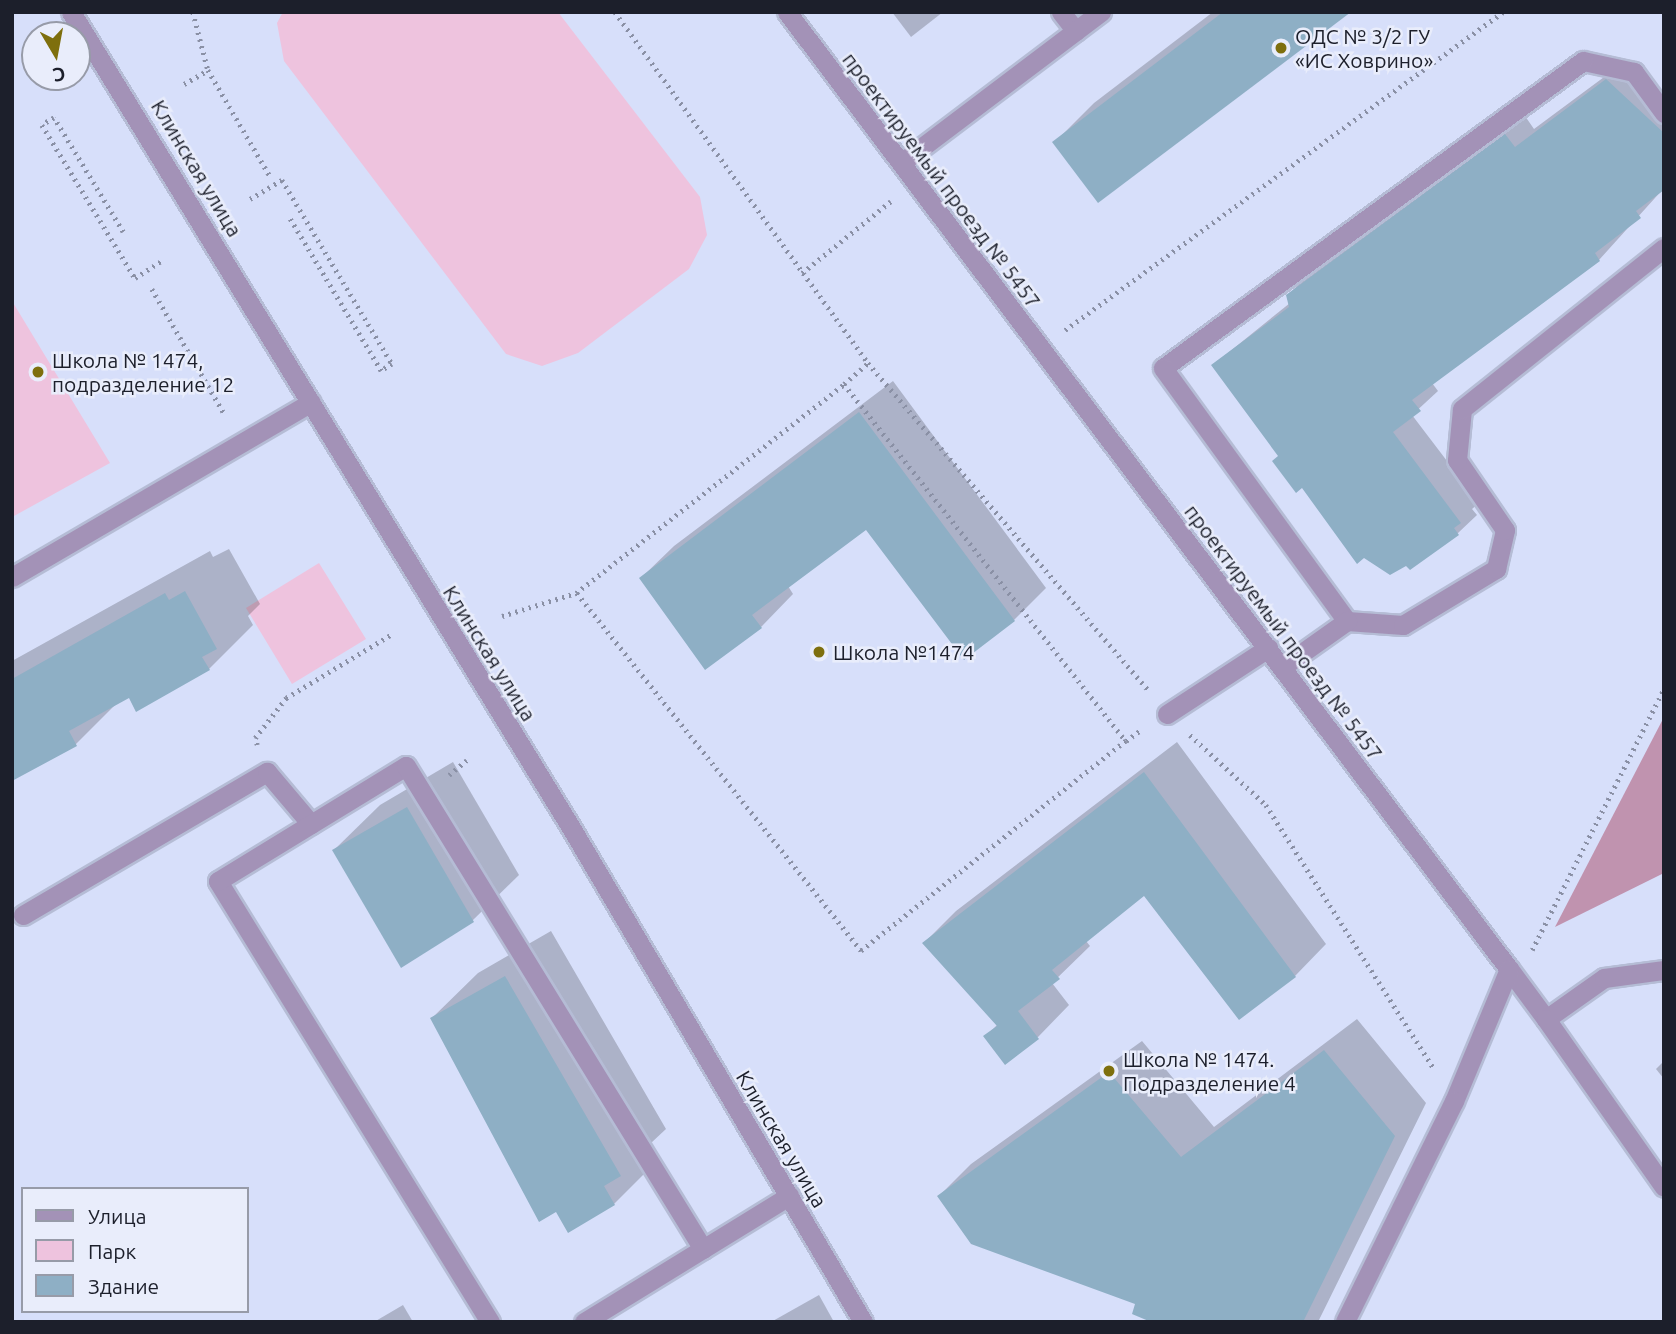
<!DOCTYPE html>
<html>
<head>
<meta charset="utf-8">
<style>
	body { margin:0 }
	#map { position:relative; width:1676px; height:1334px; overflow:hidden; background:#d7dffa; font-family:Ubuntu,sans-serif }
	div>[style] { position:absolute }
	.green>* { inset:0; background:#eec3de }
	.forest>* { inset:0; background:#c093af }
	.shadow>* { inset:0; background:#0003 }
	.building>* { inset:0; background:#8eafc5 }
	.path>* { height:4.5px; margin-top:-2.25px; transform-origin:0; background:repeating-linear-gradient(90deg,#8a90a5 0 2px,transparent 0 7px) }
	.roads { filter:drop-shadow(2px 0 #b5bcd5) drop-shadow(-2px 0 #b5bcd5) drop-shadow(0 2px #b5bcd5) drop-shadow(0 -2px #b5bcd5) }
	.service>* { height:19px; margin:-9.5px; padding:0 9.5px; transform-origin:9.5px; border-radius:9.5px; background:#a392b7 }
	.minor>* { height:19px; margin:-9.5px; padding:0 9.5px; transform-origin:9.5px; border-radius:9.5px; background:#a392b7 }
	.dots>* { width:19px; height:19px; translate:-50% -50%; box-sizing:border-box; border:4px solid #e9edfb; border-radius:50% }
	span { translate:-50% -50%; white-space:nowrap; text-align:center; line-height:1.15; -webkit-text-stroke:5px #e9edfb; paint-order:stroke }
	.poi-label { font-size:21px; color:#1c1f2b }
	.left { translate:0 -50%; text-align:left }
	.street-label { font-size:21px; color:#1c1f2b }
	.frame { position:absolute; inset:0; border:14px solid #1c1f2b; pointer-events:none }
	.legend { position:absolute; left:21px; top:1187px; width:228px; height:126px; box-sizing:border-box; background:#e9edfb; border:2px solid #979ba8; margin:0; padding:9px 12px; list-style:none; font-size:21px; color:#1c1f2b }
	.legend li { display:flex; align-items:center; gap:14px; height:35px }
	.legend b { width:35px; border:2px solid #979ba8 }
	.north { position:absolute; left:21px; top:21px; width:70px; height:70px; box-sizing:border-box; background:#e9edfb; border:2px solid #979ba8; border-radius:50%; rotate:170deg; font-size:19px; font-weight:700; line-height:28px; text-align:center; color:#1c1f2b }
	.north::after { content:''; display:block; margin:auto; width:24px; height:32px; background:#7e6f0d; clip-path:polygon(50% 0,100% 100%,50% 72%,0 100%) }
</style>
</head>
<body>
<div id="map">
	<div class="green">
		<i style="clip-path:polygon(283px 12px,558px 12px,700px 197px,707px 235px,689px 269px,578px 353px,542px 366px,506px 354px,284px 61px,277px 23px)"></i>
		<i style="clip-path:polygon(12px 301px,110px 463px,14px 516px,12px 514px)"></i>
		<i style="clip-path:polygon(319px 563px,366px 639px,292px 684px,246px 608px)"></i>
	</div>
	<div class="forest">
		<i style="clip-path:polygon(1664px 717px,1664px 873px,1555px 927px)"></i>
	</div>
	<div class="shadow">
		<i style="clip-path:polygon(892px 12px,943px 12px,911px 37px)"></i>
		<i style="clip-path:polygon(1213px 12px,1348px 12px,1054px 143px,1094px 103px)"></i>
		<i style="clip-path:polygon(1627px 60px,1664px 96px,1664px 188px,1599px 260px,1432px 383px,1438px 391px,1412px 415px,1479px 503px,1472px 509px,1477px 515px,1458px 533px,1410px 568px,1280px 455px,1213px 365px,1290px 303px,1288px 295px,1307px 276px,1525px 116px,1534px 129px)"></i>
		<i style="clip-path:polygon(893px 381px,1046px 588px,1014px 620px,866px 528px,788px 586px,793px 594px,761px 627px,641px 578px,674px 546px)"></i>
		<i style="clip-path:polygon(229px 549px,260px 604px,248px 616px,253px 625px,209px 669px,119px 701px,76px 744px,12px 779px,12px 661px,210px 551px,213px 557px)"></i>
		<i style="clip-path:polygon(1177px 742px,1326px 944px,1295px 976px,1144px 894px,1086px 941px,1090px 946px,1052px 983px,1069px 1005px,1038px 1037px,985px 1037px,997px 1025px,924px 943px,956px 911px)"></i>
		<i style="clip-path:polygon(453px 762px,519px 875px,473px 920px,402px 966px,334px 850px,380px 805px)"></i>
		<i style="clip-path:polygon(551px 931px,666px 1129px,651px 1143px,660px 1158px,614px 1204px,432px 1018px,478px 973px)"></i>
		<i style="clip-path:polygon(1357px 1019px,1426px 1103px,1318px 1322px,1155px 1322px,1137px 1303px,939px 1196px,971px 1164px,1142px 1041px,1214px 1127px)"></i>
		<i style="clip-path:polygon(1664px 1061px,1664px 1079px,1656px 1069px)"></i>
		<i style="clip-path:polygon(819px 1295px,834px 1322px,771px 1322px)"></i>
		<i style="clip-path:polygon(403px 1305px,413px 1322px,374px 1322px)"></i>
	</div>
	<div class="building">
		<i style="clip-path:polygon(1223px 12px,1351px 12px,1098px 203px,1052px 142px)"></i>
		<i style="clip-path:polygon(1606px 79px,1664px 133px,1664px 190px,1636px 211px,1641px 218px,1595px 253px,1600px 261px,1412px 400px,1421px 411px,1393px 432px,1461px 523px,1454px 528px,1459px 535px,1410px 570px,1406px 566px,1390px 575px,1364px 558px,1357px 564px,1302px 488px,1296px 493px,1272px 461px,1278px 456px,1211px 365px,1289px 307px,1286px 295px,1505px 134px,1515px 147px)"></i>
		<i style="clip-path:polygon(859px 412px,1015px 621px,964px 660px,866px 530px,752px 615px,762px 628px,705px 670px,639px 578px)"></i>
		<i style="clip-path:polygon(185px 591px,217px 649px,202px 657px,210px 670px,136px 712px,129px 698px,69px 731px,77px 746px,12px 781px,12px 679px,165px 593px,169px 600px)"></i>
		<i style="clip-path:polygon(1144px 772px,1296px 977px,1239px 1020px,1144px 896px,1052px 970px,1060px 979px,1018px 1011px,1039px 1039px,1005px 1065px,983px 1036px,997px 1026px,922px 943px)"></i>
		<i style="clip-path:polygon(407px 807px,474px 922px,401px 968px,332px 850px)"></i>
		<i style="clip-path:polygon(505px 976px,621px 1176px,604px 1186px,615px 1205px,568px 1233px,556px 1212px,539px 1222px,430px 1018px)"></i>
		<i style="clip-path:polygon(1324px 1050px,1395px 1136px,1303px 1322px,1151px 1322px,1132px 1314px,1135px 1304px,971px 1244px,937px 1196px,1109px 1072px,1181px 1157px)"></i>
	</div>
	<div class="path">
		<i style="left:193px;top:12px;width:60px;rotate:75.5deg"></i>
		<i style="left:208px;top:70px;width:123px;rotate:59.7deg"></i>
		<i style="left:615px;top:12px;width:433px;rotate:54.2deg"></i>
		<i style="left:184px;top:84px;width:28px;rotate:-30deg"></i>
		<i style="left:250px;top:199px;width:37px;rotate:-31deg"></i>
		<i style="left:282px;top:180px;width:214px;rotate:59.1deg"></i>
		<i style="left:392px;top:364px;width:13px;rotate:148deg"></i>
		<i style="left:381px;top:371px;width:179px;rotate:-120.9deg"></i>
		<i style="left:123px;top:232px;width:133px;rotate:-121.2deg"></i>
		<i style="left:54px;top:118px;width:14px;rotate:150deg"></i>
		<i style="left:42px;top:125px;width:179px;rotate:58.7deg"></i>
		<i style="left:135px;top:278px;width:33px;rotate:-33deg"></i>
		<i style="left:802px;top:273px;width:114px;rotate:-39deg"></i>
		<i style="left:152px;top:289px;width:146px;rotate:59.9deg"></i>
		<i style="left:1065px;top:330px;width:541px;rotate:-35.98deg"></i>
		<i style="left:844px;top:384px;width:455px;rotate:51.7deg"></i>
		<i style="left:1126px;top:741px;width:338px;rotate:141.6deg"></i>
		<i style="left:861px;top:951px;width:458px;rotate:-128.5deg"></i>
		<i style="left:576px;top:593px;width:340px;rotate:-37.9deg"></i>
		<i style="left:844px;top:384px;width:32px;rotate:-41deg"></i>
		<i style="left:868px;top:363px;width:430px;rotate:49.4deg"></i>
		<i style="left:502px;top:616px;width:77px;rotate:-17.3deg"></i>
		<i style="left:1190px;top:735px;width:103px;rotate:42.6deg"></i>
		<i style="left:1266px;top:805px;width:311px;rotate:57.5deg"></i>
		<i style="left:1126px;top:741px;width:20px;rotate:-37deg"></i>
		<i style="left:257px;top:745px;width:7px;rotate:-106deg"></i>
		<i style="left:255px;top:738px;width:51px;rotate:-52.2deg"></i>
		<i style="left:286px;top:698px;width:124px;rotate:-31.1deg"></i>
		<i style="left:449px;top:775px;width:23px;rotate:-40deg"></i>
		<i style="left:1532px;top:950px;width:292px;rotate:-63.2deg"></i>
	</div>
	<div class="roads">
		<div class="service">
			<i style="left:1061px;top:12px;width:24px;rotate:52deg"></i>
			<i style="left:1664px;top:113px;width:51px;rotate:-126.2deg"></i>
			<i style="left:1634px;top:72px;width:52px;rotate:-167.8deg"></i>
			<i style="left:1583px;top:61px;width:520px;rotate:143.83deg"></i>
			<i style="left:1163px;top:368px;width:313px;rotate:54deg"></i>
			<i style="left:1347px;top:621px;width:56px;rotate:4.1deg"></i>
			<i style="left:1403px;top:625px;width:109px;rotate:-31.1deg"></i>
			<i style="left:1496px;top:569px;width:40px;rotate:-77deg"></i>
			<i style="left:1505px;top:530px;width:85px;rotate:-124.4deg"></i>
			<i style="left:1457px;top:460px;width:51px;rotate:-84.4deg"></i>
			<i style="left:1462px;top:409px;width:258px;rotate:-38.6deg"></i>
			<i style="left:901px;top:163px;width:251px;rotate:-37.1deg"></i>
			<i style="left:12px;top:577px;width:346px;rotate:-30.3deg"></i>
			<i style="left:1282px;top:667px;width:80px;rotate:-35.3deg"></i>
			<i style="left:1167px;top:714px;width:121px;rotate:-33.2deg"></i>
			<i style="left:23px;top:915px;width:283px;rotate:-30.4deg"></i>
			<i style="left:267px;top:772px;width:68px;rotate:49.8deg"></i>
			<i style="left:1509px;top:969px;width:62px;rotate:53.5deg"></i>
			<i style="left:1546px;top:1019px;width:71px;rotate:-35.3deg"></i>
			<i style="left:1604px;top:978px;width:61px;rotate:-7.6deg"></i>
			<i style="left:1546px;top:1019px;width:205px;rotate:54.9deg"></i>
			<i style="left:490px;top:1322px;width:518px;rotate:-121.67deg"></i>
			<i style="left:218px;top:881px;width:220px;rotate:-31.5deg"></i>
			<i style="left:406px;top:766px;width:567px;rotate:58.41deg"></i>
			<i style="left:584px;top:1322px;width:241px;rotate:-31.6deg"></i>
		</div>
		<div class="minor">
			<i style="left:71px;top:12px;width:961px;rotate:58.49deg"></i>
			<i style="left:573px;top:831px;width:570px;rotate:59.43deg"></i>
			<i style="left:787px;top:12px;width:1199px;rotate:52.97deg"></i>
			<i style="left:1509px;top:969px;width:143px;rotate:112.6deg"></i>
			<i style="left:1454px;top:1101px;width:246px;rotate:116.3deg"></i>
		</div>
	</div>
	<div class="dots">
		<i style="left:1281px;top:48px;background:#7e6f0d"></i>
		<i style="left:38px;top:372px;background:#7e6f0d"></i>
		<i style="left:819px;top:652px;background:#7e6f0d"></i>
		<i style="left:1109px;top:1071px;background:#7e6f0d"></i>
	</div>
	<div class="poi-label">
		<span class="left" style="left:1295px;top:48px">ОДС № 3/2 ГУ<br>«ИС Ховрино»</span>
		<span class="left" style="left:52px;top:372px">Школа № 1474,<br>подразделение 12</span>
		<span class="left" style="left:833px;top:652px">Школа №1474</span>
		<span class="left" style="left:1123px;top:1071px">Школа № 1474.<br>Подразделение 4</span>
	</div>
	<div class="street-label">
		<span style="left:197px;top:168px;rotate:59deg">Клинская улица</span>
		<span style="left:942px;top:180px;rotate:53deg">проектируемый проезд № 5457</span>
		<span style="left:1284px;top:632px;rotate:53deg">проектируемый проезд № 5457</span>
		<span style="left:490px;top:653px;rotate:58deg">Клинская улица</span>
		<span style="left:782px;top:1139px;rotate:59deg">Клинская улица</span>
	</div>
	<div class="frame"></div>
	<ul class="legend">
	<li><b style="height:9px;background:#a392b7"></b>Улица</li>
	<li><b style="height:19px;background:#eec3de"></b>Парк</li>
	<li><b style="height:19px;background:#8eafc5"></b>Здание</li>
	</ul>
	<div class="north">С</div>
</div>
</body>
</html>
